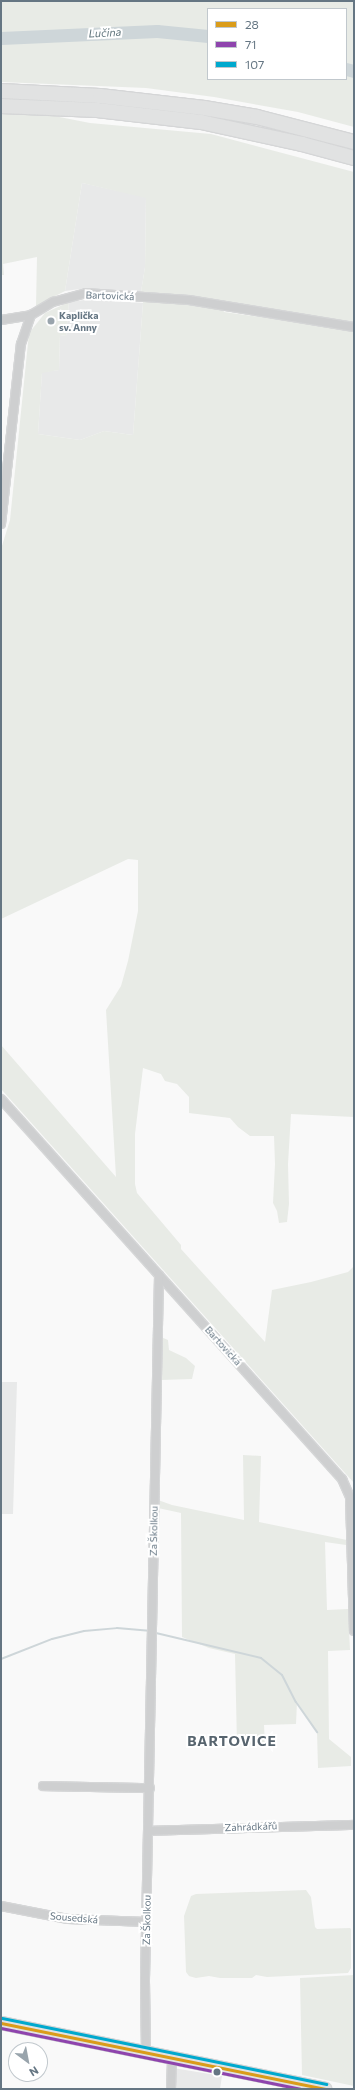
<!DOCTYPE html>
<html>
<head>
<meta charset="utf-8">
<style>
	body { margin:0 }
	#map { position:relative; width:355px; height:2090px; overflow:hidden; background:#f9f9f9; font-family:Commissioner,sans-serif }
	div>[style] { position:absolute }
	.built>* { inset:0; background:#e8e9e9 }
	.green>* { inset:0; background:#e8ebe6 }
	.stream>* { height:2px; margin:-1px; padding:0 1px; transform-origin:1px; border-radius:1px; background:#ced6d9 }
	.river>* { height:13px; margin:-6.5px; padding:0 6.5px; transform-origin:6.5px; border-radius:6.5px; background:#ced6d9 }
	.roads { filter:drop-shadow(1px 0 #d5d6d7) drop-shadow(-1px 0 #d5d6d7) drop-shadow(0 1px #d5d6d7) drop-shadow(0 -1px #d5d6d7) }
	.minor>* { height:8px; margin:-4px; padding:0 4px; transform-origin:4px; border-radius:4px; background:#cecfd0 }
	.secondary>* { height:12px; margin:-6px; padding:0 6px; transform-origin:6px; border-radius:6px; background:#e1e2e2 }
	.trunk>* { height:14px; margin:-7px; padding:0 7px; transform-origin:7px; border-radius:7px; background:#e1e2e2 }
	.bus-1>* { height:3px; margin:-1.5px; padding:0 1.5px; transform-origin:1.5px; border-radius:1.5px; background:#da9c1a }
	.bus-2>* { height:3px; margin:-1.5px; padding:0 1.5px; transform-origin:1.5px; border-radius:1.5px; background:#8e44ad }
	.bus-3>* { height:3px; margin:-1.5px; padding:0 1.5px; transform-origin:1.5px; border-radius:1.5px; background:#00a9ce }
	.dots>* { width:11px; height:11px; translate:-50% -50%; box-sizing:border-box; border:2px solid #fff; border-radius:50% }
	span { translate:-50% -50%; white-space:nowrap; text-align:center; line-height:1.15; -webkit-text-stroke:4px #fff; paint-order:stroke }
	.street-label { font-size:10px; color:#657683 }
	.poi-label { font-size:10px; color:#657683; font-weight:700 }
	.left { translate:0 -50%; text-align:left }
	.water-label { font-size:11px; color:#60757c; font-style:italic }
	.district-label { font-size:14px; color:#57646e; font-weight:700; letter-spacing:1px }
	.frame { position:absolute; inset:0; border:2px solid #657683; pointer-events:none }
	.legend { position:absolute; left:207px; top:8px; width:140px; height:72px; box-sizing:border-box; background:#fff; border:1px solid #c1c8cd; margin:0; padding:5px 7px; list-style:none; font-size:12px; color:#657683 }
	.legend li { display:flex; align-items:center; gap:8px; height:20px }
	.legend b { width:20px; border:1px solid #c1c8cd }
	.north { position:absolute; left:8px; top:2042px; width:40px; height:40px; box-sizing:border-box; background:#fff; border:1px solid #c1c8cd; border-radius:50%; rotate:148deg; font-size:11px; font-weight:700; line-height:16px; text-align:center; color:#657683 }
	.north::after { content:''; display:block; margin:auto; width:14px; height:18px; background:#99a4ac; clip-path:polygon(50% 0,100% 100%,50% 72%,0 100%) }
</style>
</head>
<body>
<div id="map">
	<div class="built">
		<i style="clip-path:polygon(82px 183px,146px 197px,145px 267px,141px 292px,88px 288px,65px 291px)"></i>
		<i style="clip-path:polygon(92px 299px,143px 303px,133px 435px,104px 431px,80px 440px,38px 434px,42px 372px,59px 370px,60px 335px,66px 336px,69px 302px)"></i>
		<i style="clip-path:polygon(1px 1382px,17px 1382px,13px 1514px,1px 1514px)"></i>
		<i style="clip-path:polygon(173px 2068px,222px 2076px,220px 2089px,174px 2089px)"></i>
	</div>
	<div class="green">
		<i style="clip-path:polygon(evenodd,1px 1px,354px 1px,354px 127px,298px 112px,214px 97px,146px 88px,1px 82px,1px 1px,208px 9px,346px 9px,346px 79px,208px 79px,208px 9px)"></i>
		<i style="clip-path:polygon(evenodd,39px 113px,90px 123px,211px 134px,354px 172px,354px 1117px,291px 1114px,288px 1164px,289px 1204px,287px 1222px,279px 1223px,277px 1211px,273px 1203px,275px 1164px,274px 1136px,250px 1136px,238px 1127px,230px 1118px,189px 1113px,189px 1097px,177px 1084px,165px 1081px,161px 1074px,143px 1068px,135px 1134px,135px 1184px,137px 1193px,181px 1245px,181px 1249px,265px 1342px,272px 1290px,311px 1282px,348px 1272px,354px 1266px,354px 1483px,1px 1089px,1px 1045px,116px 1177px,106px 1010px,121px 986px,128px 961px,138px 911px,138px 860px,128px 859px,1px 919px,1px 549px,10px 520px,29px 333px,45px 313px,69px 302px,66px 336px,60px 335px,59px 370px,42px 373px,38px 434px,80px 440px,104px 431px,133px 435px,143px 303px,141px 292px,145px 267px,146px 198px,82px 183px,65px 291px,36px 306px,37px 257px,3px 264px,4px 275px,1px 275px,1px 114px,39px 113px,221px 304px,275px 311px,275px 319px,224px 312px,221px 304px)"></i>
		<i style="clip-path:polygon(161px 1337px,168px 1340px,169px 1350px,186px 1358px,195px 1366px,192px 1379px,161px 1380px)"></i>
		<i style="clip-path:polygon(243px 1455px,261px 1456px,259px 1522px,347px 1540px,346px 1545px,325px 1542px,327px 1610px,348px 1609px,350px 1650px,328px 1651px,329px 1739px,351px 1757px,351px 1766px,318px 1768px,317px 1732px,297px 1702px,296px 1724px,264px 1725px,265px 1744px,237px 1745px,235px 1654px,209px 1648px,182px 1637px,181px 1513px,158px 1508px,158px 1500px,172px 1505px,244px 1520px)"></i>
		<i style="clip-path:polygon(306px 1890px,311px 1897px,315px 1927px,317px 1929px,350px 1928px,351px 1929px,351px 1968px,348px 1973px,267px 1977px,256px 1975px,252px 1978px,220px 1978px,209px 1976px,196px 1978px,189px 1976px,186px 1972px,184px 1916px,191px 1896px,196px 1894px)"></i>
		<i style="clip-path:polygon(354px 1975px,354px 2086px,302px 2075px,300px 1978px)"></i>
	</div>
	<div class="stream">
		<i style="left:156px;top:1633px;width:108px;rotate:13.4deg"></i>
		<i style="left:261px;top:1658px;width:27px;rotate:39deg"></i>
		<i style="left:282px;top:1675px;width:30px;rotate:63deg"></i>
		<i style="left:296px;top:1702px;width:37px;rotate:55deg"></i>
		<i style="left:1px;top:1659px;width:55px;rotate:-21.4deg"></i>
		<i style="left:52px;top:1639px;width:33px;rotate:-14deg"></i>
		<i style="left:84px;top:1631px;width:33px;rotate:-5deg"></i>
		<i style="left:117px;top:1628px;width:32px;rotate:5deg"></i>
	</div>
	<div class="river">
		<i style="left:1px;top:38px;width:156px;rotate:-2.6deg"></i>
		<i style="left:157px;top:31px;width:51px;rotate:5.6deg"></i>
		<i style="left:346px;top:69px;width:8px;rotate:14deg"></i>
	</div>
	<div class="roads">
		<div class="minor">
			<i style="left:1px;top:320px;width:30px;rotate:-9deg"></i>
			<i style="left:31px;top:315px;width:26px;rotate:-31deg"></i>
			<i style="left:53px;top:302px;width:34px;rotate:-15deg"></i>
			<i style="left:86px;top:293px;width:103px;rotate:3.9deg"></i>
			<i style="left:189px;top:300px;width:167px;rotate:9.3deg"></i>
			<i style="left:1px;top:524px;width:181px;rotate:-83.7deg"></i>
			<i style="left:21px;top:344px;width:31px;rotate:-71deg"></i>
			<i style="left:1px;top:1099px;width:511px;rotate:48.1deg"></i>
			<i style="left:342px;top:1479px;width:20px;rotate:66deg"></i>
			<i style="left:350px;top:1497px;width:134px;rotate:88.3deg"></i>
			<i style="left:43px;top:1786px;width:107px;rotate:1.1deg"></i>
			<i style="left:149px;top:1831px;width:205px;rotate:-1.7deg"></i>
			<i style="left:1px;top:1906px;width:68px;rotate:11deg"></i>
			<i style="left:68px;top:1919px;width:79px;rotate:2.2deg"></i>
			<i style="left:146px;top:2053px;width:73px;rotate:-90.8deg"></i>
			<i style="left:145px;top:1980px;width:705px;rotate:-88.86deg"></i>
			<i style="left:171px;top:2089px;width:31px;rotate:-88deg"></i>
		</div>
		<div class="secondary">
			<i style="left:1px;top:2023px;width:331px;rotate:11.5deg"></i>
		</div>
		<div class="trunk">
			<i style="left:1px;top:91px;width:99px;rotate:2.9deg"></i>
			<i style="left:100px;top:96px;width:105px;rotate:6.6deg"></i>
			<i style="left:204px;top:108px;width:54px;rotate:9.6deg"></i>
			<i style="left:257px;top:117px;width:100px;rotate:14.5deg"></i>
			<i style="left:1px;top:106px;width:96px;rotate:2.4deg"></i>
			<i style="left:97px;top:110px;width:105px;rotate:6.6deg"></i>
			<i style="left:201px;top:122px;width:103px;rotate:12.3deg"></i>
			<i style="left:302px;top:144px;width:54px;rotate:15.1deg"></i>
		</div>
	</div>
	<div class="bus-1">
		<i style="left:1px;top:2023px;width:331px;rotate:11.5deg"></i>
	</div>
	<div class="bus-2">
		<i style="left:1px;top:2028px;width:305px;rotate:11.5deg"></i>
	</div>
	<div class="bus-3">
		<i style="left:2px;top:2018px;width:331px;rotate:11.5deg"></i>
	</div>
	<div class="dots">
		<i style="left:51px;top:321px;background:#99a4ac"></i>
		<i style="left:217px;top:2072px;background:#657683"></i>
	</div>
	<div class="street-label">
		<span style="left:110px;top:296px;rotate:2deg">Bartovická</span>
		<span style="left:223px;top:1346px;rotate:48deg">Bartovická</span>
		<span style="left:154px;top:1531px;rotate:-89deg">Za Školkou</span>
		<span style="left:251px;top:1827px;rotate:-2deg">Zahrádkářů</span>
		<span style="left:74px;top:1918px;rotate:5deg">Sousedská</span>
		<span style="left:147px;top:1920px;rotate:-89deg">Za Školkou</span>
	</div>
	<div class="poi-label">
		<span class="left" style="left:59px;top:321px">Kaplička<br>sv. Anny</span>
	</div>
	<div class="water-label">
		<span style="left:105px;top:33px;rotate:-3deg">Lučina</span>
	</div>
	<div class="district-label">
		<span style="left:232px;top:1741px">BARTOVICE</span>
	</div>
	<div class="frame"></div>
	<ul class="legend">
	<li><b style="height:5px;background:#da9c1a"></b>28</li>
	<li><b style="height:5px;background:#8e44ad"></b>71</li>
	<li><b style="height:5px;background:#00a9ce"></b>107</li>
	</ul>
	<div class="north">N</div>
</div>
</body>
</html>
